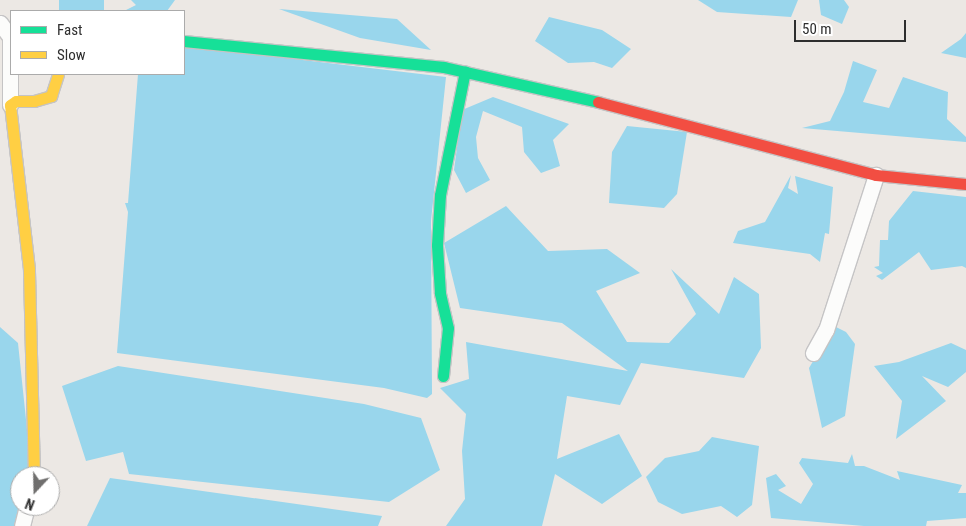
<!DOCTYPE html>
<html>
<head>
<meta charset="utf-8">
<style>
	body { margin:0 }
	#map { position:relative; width:966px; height:526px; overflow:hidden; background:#ece8e4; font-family:"Roboto Condensed",sans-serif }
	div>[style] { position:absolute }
	.water>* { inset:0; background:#99d6ec }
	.roads { filter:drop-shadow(1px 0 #c5c4c5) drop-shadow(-1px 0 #c5c4c5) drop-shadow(0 1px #c5c4c5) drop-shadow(0 -1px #c5c4c5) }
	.street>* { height:15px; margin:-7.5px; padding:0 7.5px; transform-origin:7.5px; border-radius:7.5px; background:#fcfcfb }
	.fast>* { height:11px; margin:-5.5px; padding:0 5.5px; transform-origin:5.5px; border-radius:5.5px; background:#16e098 }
	.slow>* { height:11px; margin:-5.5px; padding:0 5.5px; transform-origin:5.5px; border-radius:5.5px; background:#ffcf43 }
	.jam>* { height:11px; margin:-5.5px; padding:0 5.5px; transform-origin:5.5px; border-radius:5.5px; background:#f24e42 }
	span { translate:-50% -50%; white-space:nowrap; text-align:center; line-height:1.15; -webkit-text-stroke:4px #fff; paint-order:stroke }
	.legend { position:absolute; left:10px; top:10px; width:175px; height:65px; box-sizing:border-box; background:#fff; border:1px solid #ababab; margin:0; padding:6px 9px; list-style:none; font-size:15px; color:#2e2e2e }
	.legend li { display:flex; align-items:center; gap:10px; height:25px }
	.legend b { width:25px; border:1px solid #ababab }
	.north { position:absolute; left:10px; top:466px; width:50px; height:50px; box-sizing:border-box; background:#fff; border:1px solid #ababab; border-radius:50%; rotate:201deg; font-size:14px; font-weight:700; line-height:20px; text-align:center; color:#2e2e2e }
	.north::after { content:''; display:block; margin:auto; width:18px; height:22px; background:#706f6e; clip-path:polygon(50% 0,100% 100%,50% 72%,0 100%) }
	.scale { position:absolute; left:794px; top:20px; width:112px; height:22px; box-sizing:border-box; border:2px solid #2e2e2e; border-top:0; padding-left:6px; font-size:15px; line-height:18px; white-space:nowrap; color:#2e2e2e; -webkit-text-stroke:4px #fff; paint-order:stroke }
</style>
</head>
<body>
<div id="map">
	<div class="water">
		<i style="clip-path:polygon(59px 0,104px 0,104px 11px,59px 11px)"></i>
		<i style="clip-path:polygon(131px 0,175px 0,167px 11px,124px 11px,136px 5px)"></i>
		<i style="clip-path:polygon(698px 0,798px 0,791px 17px,717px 12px)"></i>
		<i style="clip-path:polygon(819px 0,844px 0,849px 7px,842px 24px,821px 15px)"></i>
		<i style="clip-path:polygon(279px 9px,397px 19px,431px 50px,360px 38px)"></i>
		<i style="clip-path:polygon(549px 17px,602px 30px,631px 49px,612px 68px,594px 62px,568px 63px,535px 41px)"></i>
		<i style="clip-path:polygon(966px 33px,966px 58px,941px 53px,961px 39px)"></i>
		<i style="clip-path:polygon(184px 46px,446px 77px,431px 221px,432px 394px,427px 398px,384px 388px,117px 353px,128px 212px,125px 203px,128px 203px,138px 74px,184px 74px)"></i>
		<i style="clip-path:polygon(853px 61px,877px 70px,863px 102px,889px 108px,903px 77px,948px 92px,947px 119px,966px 137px,966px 142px,802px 128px,830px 121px,844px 92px)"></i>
		<i style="clip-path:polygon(493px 97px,569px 124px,553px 140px,560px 166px,541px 173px,524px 152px,522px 127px,483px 111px,476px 137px,478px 158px,490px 180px,466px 193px,454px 170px,462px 110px)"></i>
		<i style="clip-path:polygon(627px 126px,687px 132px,677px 194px,664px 208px,609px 203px,612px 152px)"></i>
		<i style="clip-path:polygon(791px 175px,788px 188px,798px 194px,795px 176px,833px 187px,829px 234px,825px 233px,820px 262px,810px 254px,733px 243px,738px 231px,765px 222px)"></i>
		<i style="clip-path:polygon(913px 191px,966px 197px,966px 268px,962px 266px,931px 270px,919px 252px,882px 280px,876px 276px,883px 273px,874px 267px,879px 266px,880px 240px,888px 240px,889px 221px)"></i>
		<i style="clip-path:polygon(506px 206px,548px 251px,607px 249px,640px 273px,596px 291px,627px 342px,669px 343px,696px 314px,671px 269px,719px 314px,734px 277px,759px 294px,761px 348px,744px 378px,641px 363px,620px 405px,567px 396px,557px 459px,619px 434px,642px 476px,602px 504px,555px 474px,542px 526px,446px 526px,465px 499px,462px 451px,466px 414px,440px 388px,469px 379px,466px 342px,628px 371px,562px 323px,460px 308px,444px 243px)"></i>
		<i style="clip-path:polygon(834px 326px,846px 332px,855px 344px,845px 416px,822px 428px,809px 368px)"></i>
		<i style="clip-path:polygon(0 327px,18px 343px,30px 458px,26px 476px,20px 476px,20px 501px,14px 526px,0 526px)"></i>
		<i style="clip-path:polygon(951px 343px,966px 350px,966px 372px,948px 387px,922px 376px,946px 401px,896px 439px,902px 401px,874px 366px,899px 362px)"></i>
		<i style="clip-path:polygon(118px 366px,364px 404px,421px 418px,440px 470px,389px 502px,129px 474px,123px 452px,86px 461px,62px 386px)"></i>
		<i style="clip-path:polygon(712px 437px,759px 446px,752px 505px,737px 517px,721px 506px,682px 514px,658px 502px,646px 477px,665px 458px,699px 451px)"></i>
		<i style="clip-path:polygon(852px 454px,855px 466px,864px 466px,900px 480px,897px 471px,962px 485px,958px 493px,966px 493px,966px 518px,927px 521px,926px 526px,864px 526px,771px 518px,766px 478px,776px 474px,786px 486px,778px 490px,801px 504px,813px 484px,799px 463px,802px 458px,848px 463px)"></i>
		<i style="clip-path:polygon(110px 478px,382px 516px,378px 526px,87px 526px)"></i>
	</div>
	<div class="roads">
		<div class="street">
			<i style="left:0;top:23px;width:17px;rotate:54deg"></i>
			<i style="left:10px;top:37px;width:68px;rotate:90deg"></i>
			<i style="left:813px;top:353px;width:26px;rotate:-61deg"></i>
			<i style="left:826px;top:330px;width:163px;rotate:-72.1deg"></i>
			<i style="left:22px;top:526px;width:21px;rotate:-76deg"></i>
		</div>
		<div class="fast">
			<i style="left:184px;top:41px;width:261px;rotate:5.7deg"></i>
			<i style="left:444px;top:67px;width:158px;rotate:12.8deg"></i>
			<i style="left:443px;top:376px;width:48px;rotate:-84.1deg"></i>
			<i style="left:448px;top:328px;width:36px;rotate:-103deg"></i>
			<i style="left:440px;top:293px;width:48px;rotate:-93.6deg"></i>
			<i style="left:437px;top:245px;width:50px;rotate:-86.6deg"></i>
			<i style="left:440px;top:195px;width:126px;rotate:-78.6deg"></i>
		</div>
		<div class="slow">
			<i style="left:34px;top:476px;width:207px;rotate:-91.4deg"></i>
			<i style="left:29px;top:269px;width:165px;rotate:-96.6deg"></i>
			<i style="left:10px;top:105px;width:7px;rotate:-34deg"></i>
			<i style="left:16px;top:101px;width:18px"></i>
			<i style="left:34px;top:101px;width:18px;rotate:-16deg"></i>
			<i style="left:51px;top:96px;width:23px;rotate:-72deg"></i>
		</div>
		<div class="jam">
			<i style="left:598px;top:102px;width:287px;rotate:14.7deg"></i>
			<i style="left:876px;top:175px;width:90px;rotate:5.7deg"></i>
		</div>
	</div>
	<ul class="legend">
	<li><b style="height:6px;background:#16e098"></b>Fast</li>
	<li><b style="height:6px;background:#ffcf43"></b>Slow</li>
	</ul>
	<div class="north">N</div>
	<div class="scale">50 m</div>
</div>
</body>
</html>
